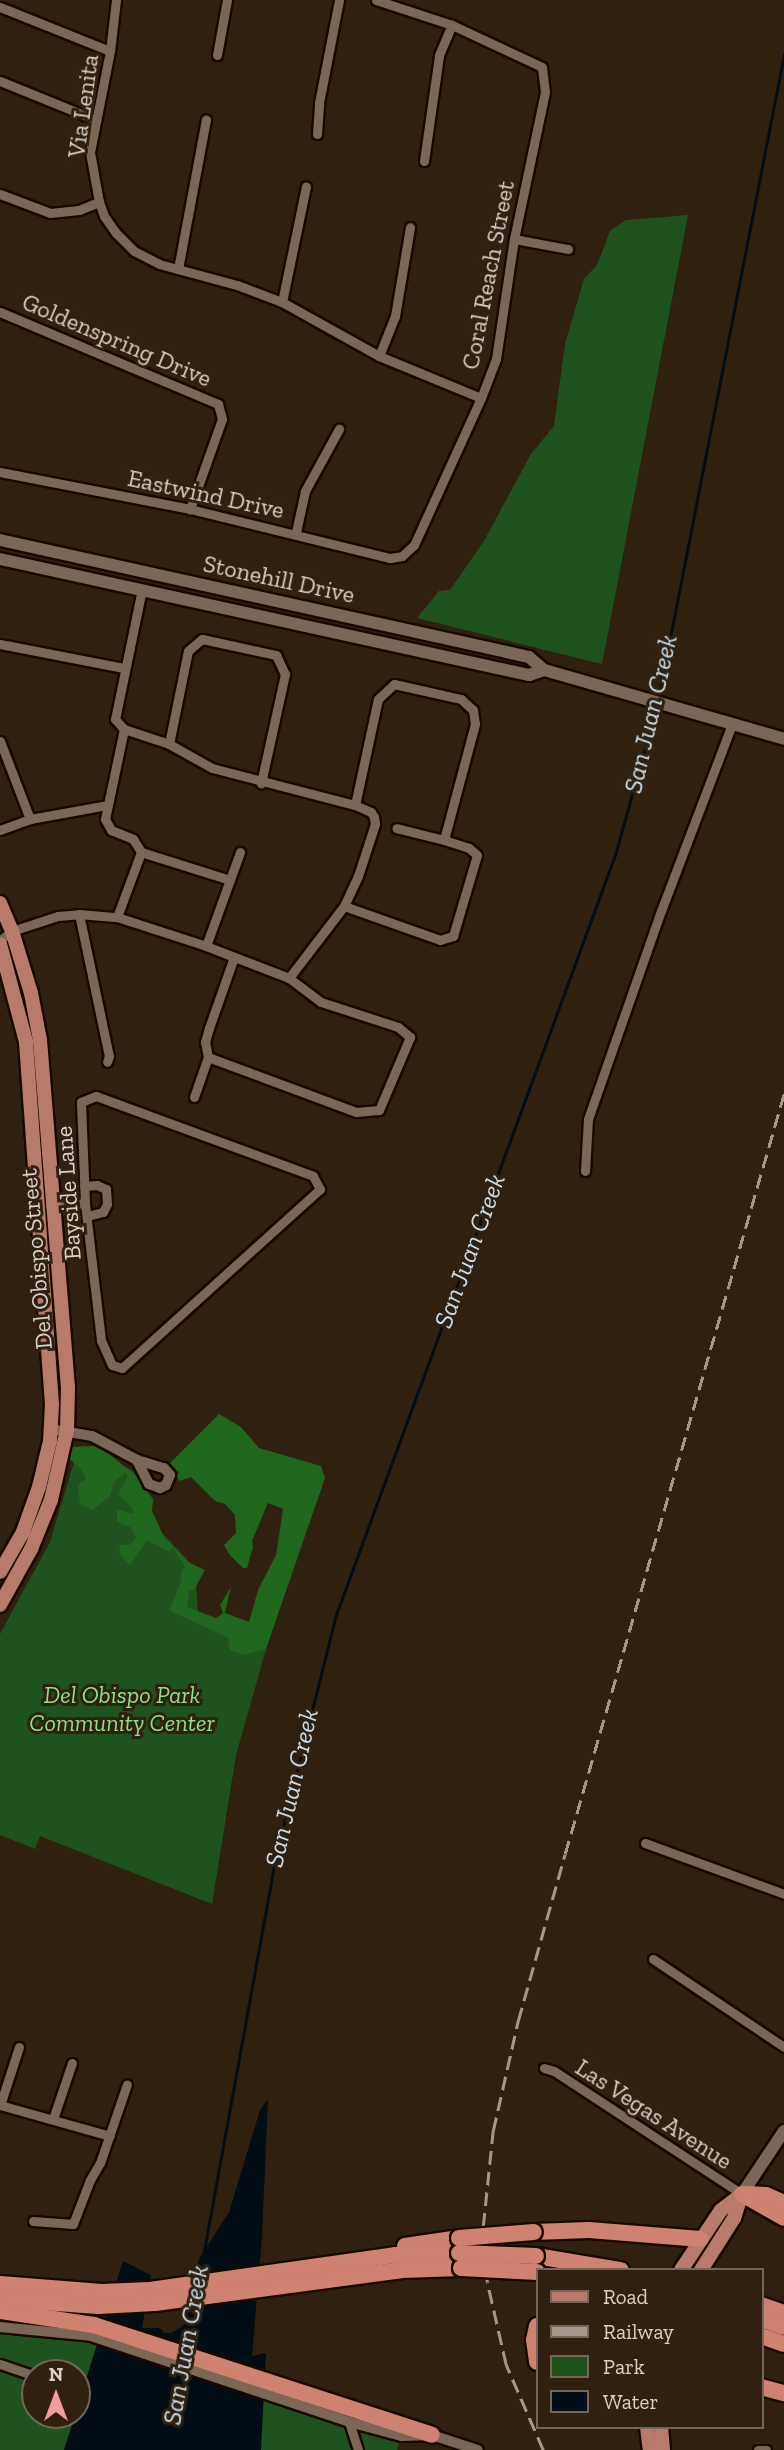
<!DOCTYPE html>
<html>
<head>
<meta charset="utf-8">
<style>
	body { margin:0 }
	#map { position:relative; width:784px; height:2450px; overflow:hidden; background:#302010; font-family:"Zilla Slab",serif }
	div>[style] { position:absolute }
	.green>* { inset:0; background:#1f531e }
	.forest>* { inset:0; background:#1e671d }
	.water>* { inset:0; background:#020d15 }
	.stream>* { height:2.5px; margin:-1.25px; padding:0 1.25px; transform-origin:1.25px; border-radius:1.25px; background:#020d15 }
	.roads { filter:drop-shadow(2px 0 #170900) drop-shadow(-2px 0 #170900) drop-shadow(0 2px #170900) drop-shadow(0 -2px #170900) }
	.minor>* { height:9px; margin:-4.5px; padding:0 4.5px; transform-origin:4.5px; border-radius:4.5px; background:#7b6756 }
	.tertiary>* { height:10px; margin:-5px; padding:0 5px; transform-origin:5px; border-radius:5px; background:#7b6756 }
	.secondary>* { height:12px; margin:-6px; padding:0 6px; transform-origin:6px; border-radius:6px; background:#7b6756 }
	.primary>* { height:14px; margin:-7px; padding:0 7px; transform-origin:7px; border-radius:7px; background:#b97b69 }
	.trunk>* { height:16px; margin:-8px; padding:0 8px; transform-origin:8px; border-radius:8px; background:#ce826f }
	.rail>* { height:2.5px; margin-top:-1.25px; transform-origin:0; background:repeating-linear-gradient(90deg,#a4978c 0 14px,transparent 0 21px) }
	.bridges { filter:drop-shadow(2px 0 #170900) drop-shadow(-2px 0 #170900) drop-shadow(0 2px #170900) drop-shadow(0 -2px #170900) }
	.trunk-bridge>* { height:16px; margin:-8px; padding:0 8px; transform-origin:8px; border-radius:8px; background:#ce826f }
	span { translate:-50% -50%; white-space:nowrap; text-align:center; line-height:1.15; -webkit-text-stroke:6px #302010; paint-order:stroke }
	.street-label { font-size:24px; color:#dbd0c7 }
	.park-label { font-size:24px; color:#87e381; font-style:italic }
	.water-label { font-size:26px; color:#c7ddec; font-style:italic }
	.legend { position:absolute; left:536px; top:2268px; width:228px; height:161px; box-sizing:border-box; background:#302010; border:2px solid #746659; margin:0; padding:9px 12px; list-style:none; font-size:21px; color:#dbd0c7 }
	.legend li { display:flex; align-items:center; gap:14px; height:35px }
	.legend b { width:35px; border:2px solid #746659 }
	.north { position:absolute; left:21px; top:2359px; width:70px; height:70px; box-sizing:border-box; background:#302010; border:2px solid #746659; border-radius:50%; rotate:0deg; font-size:19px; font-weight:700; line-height:28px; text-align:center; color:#dbd0c7 }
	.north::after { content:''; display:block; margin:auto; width:24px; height:32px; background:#f59b9e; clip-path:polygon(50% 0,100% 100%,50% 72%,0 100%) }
</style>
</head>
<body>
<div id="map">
	<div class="green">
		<i style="clip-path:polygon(688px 215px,602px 664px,417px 618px,439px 591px,450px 590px,484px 541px,531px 454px,554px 426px,565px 344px,584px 279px,597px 265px,610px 231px,626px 220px)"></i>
		<i style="clip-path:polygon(76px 1455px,119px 1463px,138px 1474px,152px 1522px,195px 1568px,198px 1611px,266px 1649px,236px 1755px,212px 1904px,40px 1836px,35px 1849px,0 1835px,0 1634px,50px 1542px)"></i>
		<i style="clip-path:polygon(evenodd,0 2321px,90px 2330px,402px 2432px,397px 2450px,0 2450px,0 2321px,35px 2373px,77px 2373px,77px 2415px,35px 2415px,35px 2373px)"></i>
	</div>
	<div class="forest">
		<i style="clip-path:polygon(219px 1414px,241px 1427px,259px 1448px,321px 1466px,325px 1478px,266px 1649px,243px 1655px,230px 1650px,228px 1638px,169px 1610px,181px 1582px,181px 1571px,185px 1567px,173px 1548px,169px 1552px,147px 1540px,130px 1565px,119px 1554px,121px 1548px,117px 1545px,130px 1545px,136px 1537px,130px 1527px,117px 1522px,117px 1509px,133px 1514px,132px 1508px,118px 1494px,128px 1476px,126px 1472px,114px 1482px,110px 1496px,92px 1510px,80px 1504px,78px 1485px,86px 1479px,81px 1469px,66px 1456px,71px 1447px,94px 1446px,108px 1453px,137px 1477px,153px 1499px,152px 1511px,164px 1537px,188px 1562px,205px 1570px,194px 1590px,189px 1591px,187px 1607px,216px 1618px,223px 1613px,220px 1605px,231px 1587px,225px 1613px,249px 1622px,258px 1590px,276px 1555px,283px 1509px,268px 1503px,252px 1541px,253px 1547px,247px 1568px,243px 1568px,230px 1555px,224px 1545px,236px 1533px,235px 1515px,225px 1504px,215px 1501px,191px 1477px,180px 1481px,177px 1477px,179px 1471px,173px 1474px,169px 1471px,170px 1463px)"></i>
	</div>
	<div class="water">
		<i style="clip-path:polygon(268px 2099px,262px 2237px,252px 2356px,266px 2353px,261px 2450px,64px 2450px,123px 2261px,151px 2275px,142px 2328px,160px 2328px,164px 2333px,171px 2333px,183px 2326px,199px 2259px,229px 2212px,260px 2110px)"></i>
	</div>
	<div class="stream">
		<i style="left:658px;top:700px;width:658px;rotate:-78.96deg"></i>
		<i style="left:204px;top:2251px;width:398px;rotate:-79.7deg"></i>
		<i style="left:275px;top:1859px;width:252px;rotate:-76deg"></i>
		<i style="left:336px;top:1615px;width:810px;rotate:-69.84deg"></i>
		<i style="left:615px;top:855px;width:155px;rotate:-74.3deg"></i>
	</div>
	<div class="roads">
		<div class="minor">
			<i style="left:116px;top:0;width:51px;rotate:96.7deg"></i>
			<i style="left:110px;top:51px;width:103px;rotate:101.2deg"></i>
			<i style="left:90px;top:152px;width:51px;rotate:79.8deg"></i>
			<i style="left:99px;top:202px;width:15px;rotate:70deg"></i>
			<i style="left:104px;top:216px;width:21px;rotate:55deg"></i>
			<i style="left:116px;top:233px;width:25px;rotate:45deg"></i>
			<i style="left:134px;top:251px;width:28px;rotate:27deg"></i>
			<i style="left:159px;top:264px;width:81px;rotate:15.1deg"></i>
			<i style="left:237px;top:285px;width:48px;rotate:20.7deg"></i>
			<i style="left:282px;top:302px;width:111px;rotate:29.1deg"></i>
			<i style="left:379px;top:356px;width:110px;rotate:22.4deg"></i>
			<i style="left:0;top:7px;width:118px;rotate:21.8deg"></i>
			<i style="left:217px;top:55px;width:56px;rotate:-79.7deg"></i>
			<i style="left:0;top:81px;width:104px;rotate:22.1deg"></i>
			<i style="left:317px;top:134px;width:31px;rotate:-86deg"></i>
			<i style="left:319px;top:103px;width:105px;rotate:-79deg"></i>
			<i style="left:424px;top:161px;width:107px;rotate:-81.9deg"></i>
			<i style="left:439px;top:55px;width:33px;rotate:-67deg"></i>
			<i style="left:0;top:194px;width:53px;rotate:20.8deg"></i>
			<i style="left:50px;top:213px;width:29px;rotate:-6deg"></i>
			<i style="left:79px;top:210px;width:22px;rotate:-22deg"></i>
			<i style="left:514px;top:239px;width:55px;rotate:10.5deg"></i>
			<i style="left:178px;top:269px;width:152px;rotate:-79.4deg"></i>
			<i style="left:282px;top:302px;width:118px;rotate:-78.3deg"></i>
			<i style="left:0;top:312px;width:237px;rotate:22.9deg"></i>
			<i style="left:218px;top:404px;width:16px;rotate:75deg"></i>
			<i style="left:222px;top:419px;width:96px;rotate:109.6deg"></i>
			<i style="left:379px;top:356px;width:43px;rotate:-68.2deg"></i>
			<i style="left:395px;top:316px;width:90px;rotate:-80.4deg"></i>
			<i style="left:0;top:472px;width:194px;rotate:11deg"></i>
			<i style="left:190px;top:509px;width:206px;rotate:13.8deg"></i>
			<i style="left:390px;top:558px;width:12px;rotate:-9deg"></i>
			<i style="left:402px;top:556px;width:16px;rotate:-43deg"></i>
			<i style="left:414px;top:545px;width:162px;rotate:-65.5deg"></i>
			<i style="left:481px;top:398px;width:42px;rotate:-69deg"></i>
			<i style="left:496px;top:359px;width:121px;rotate:-81.5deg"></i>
			<i style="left:514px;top:239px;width:150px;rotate:-78.1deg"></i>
			<i style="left:545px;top:92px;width:25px;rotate:-97deg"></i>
			<i style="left:542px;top:67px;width:99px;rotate:-155deg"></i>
			<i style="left:452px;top:25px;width:80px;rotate:-161.8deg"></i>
			<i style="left:296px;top:532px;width:42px;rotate:-77.6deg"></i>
			<i style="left:305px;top:491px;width:71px;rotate:-61.3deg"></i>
			<i style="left:142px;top:589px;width:133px;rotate:101.7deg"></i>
			<i style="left:115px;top:719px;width:13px;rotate:48deg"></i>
			<i style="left:124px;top:729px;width:47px;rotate:18.4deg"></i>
			<i style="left:169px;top:744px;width:49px;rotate:29.2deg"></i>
			<i style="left:212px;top:768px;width:148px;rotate:14.5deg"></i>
			<i style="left:355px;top:805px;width:17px;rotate:24deg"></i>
			<i style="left:371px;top:812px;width:6px;rotate:59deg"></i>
			<i style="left:374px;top:817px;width:7px;rotate:82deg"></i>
			<i style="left:375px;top:824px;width:55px;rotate:108.1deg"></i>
			<i style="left:358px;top:876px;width:33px;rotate:115deg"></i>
			<i style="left:344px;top:906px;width:91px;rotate:127.4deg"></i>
			<i style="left:0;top:644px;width:126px;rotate:11deg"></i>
			<i style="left:124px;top:729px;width:92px;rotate:101.9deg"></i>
			<i style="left:105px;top:819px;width:13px;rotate:61deg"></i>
			<i style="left:111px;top:830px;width:24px;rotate:22deg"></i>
			<i style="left:133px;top:839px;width:15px;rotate:58deg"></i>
			<i style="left:141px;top:852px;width:93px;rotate:17.5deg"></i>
			<i style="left:0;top:741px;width:84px;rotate:69deg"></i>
			<i style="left:169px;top:744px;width:95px;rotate:-78.5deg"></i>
			<i style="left:188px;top:651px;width:18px;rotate:-41deg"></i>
			<i style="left:202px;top:639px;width:76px;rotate:12.2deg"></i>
			<i style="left:276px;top:655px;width:21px;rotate:65deg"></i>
			<i style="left:285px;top:674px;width:112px;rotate:102.4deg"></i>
			<i style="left:355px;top:805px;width:108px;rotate:-77.8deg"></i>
			<i style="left:378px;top:699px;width:22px;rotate:-43deg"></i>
			<i style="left:394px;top:684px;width:69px;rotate:12.6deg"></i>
			<i style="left:461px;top:699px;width:16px;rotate:43deg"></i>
			<i style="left:473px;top:710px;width:14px;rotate:82deg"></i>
			<i style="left:475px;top:724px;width:120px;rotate:105deg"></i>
			<i style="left:0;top:830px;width:32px;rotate:-20deg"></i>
			<i style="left:30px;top:819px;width:78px;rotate:-10.3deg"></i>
			<i style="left:344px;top:906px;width:102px;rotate:19.5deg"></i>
			<i style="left:440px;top:940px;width:14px;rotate:-17deg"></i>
			<i style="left:453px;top:936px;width:84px;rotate:-73.5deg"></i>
			<i style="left:477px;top:855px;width:11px;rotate:-139deg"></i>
			<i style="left:469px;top:848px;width:26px;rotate:-162deg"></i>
			<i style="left:444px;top:840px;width:49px;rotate:-166deg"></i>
			<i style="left:79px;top:914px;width:145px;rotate:78.1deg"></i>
			<i style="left:109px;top:1056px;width:6px;rotate:108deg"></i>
			<i style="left:117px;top:917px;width:69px;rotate:-69.7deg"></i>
			<i style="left:0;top:940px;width:15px;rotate:-37deg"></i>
			<i style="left:12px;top:931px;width:48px;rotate:-18.1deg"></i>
			<i style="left:58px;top:916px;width:21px;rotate:-5deg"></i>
			<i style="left:79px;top:914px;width:38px;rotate:5deg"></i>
			<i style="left:117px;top:917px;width:94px;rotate:18deg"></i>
			<i style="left:206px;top:946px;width:89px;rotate:21.1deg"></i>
			<i style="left:289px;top:978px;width:40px;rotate:37deg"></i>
			<i style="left:321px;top:1002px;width:81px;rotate:18deg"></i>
			<i style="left:398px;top:1027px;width:16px;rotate:40deg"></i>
			<i style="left:410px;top:1037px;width:79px;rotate:113deg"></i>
			<i style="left:379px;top:1110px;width:23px;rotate:175deg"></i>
			<i style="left:356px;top:1112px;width:158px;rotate:-159.6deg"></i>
			<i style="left:206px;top:946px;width:100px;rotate:-70.1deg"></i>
			<i style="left:96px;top:1096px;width:231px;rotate:20.2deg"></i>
			<i style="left:313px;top:1176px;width:15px;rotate:62deg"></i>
			<i style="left:320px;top:1189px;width:267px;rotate:137.9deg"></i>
			<i style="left:122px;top:1368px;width:10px;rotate:-163deg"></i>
			<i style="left:112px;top:1365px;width:27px;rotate:-114deg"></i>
			<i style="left:101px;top:1340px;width:138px;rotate:-96.7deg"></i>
			<i style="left:85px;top:1203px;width:101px;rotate:-92.3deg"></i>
			<i style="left:81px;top:1102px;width:16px;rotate:-22deg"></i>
			<i style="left:194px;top:1097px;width:42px;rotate:-70.7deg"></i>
			<i style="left:208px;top:1057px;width:15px;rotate:-101deg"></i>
			<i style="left:205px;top:1042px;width:15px;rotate:-74deg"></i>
			<i style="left:209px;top:1028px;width:75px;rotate:-70.6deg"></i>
			<i style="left:585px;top:1171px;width:52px;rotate:-86.7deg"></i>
			<i style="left:588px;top:1119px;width:220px;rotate:-70.7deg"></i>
			<i style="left:661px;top:911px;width:200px;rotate:-69.2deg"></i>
			<i style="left:84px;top:1186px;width:13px;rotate:-4deg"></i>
			<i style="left:97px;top:1185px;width:10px;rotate:24deg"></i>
			<i style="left:106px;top:1189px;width:15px;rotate:86deg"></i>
			<i style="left:107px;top:1204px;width:9px;rotate:117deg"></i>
			<i style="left:103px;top:1212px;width:16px;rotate:166deg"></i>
			<i style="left:50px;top:1205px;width:35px;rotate:-3deg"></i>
			<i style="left:645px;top:1843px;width:148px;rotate:20.1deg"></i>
			<i style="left:653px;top:1959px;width:158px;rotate:33.9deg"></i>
			<i style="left:19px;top:2047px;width:61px;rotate:108.1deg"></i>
			<i style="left:0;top:2105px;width:114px;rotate:15.7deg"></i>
			<i style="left:544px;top:2068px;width:10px;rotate:17deg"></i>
			<i style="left:554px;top:2071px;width:225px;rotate:33.2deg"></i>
			<i style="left:53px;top:2119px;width:59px;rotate:-71.3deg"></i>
			<i style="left:33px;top:2221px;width:40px;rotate:4.3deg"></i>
			<i style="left:73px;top:2224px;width:47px;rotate:-68.9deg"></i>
			<i style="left:90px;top:2180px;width:20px;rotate:-60deg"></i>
			<i style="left:100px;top:2163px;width:83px;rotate:-71.1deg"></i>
			<i style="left:0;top:2364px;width:31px;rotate:19deg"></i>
			<i style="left:349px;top:2422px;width:29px;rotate:72deg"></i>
			<i style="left:758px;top:2450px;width:8px"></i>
		</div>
		<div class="tertiary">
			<i style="left:51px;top:1429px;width:42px;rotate:9.7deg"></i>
			<i style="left:92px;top:1436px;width:51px;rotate:28.1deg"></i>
			<i style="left:137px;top:1460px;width:28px;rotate:17deg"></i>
			<i style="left:164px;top:1468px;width:9px;rotate:49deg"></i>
			<i style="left:170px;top:1475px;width:11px;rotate:112deg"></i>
			<i style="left:166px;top:1485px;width:7px;rotate:153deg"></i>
			<i style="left:160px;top:1488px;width:12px;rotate:-160deg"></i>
			<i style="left:149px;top:1484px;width:27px;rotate:-117deg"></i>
			<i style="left:0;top:2327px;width:91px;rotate:5.6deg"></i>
			<i style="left:91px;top:2336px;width:272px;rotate:18.4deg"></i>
			<i style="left:349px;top:2422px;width:55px;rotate:14.8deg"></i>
			<i style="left:402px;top:2436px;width:30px;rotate:-2deg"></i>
			<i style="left:432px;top:2435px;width:48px;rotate:18.1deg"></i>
		</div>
		<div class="secondary">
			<i style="left:0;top:540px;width:542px;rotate:12.47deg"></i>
			<i style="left:529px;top:657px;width:20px;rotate:41deg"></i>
			<i style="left:544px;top:670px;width:250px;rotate:16deg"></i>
			<i style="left:0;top:559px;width:542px;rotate:12.37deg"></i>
			<i style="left:529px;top:675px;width:16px;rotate:-18deg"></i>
			<i style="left:742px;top:2194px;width:76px;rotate:-56.3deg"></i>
		</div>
		<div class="primary">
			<i style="left:0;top:903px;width:30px;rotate:67deg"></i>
			<i style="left:12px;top:931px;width:65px;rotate:73deg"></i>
			<i style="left:31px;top:993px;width:48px;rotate:79.2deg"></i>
			<i style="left:40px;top:1040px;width:348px;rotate:85.4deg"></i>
			<i style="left:68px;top:1387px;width:43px;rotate:91.3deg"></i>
			<i style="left:67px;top:1430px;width:72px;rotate:102.9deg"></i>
			<i style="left:51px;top:1500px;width:53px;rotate:112.2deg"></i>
			<i style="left:31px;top:1549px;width:64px;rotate:119deg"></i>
			<i style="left:0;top:944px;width:101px;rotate:75.1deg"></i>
			<i style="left:26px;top:1042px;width:363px;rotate:85.9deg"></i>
			<i style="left:52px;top:1404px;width:37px;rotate:93deg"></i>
			<i style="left:50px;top:1441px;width:47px;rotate:103.4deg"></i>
			<i style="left:39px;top:1487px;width:48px;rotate:109.6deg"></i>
			<i style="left:23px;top:1532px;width:46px;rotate:119.9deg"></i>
			<i style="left:681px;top:2270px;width:72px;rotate:-56.3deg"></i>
			<i style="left:721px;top:2210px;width:26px;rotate:-37deg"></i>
			<i style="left:701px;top:2270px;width:62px;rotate:-57.6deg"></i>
			<i style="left:734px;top:2218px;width:25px;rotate:-72deg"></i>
			<i style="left:647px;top:2427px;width:23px;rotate:83deg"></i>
			<i style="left:661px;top:2427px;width:23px;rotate:85deg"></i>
		</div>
		<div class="trunk">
			<i style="left:742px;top:2194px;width:48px;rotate:29.7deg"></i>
			<i style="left:748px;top:2194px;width:18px;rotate:3deg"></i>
			<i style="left:766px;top:2195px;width:20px;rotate:24deg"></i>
			<i style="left:534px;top:2232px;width:55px;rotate:-2.1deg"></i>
			<i style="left:589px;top:2230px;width:112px;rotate:4.6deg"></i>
			<i style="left:405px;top:2246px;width:55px;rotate:-8.4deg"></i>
			<i style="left:536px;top:2256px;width:86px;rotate:9.4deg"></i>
			<i style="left:0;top:2284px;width:102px;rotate:4.5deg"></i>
			<i style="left:102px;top:2292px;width:48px;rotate:-2.4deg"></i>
			<i style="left:150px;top:2290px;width:247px;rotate:-8.1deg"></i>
			<i style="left:395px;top:2255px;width:64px;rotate:-1.8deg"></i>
			<i style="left:0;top:2299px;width:98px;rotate:4.1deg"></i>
			<i style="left:98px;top:2306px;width:57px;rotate:-3deg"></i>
			<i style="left:155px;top:2303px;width:248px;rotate:-7.6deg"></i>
			<i style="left:401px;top:2270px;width:60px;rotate:-1.9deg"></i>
			<i style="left:761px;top:2305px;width:24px;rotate:19deg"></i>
			<i style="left:0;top:2311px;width:95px;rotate:8.5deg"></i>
			<i style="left:94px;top:2325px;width:355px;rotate:18deg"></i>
			<i style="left:761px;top:2319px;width:24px;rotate:19deg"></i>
			<i style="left:537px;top:2326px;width:14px;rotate:102deg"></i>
			<i style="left:534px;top:2340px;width:22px;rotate:82deg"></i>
			<i style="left:761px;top:2336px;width:24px;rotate:19deg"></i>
			<i style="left:761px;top:2387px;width:24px;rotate:15deg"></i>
		</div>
	</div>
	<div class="rail">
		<i style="left:543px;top:2450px;width:93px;rotate:-113.5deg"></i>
		<i style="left:506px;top:2365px;width:85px;rotate:-102.9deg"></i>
		<i style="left:487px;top:2282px;width:55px;rotate:-94.2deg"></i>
		<i style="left:483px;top:2227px;width:97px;rotate:-84.1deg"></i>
		<i style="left:493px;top:2131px;width:113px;rotate:-77.2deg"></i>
		<i style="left:518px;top:2021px;width:173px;rotate:-74.3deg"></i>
		<i style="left:565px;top:1854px;width:791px;rotate:-73.93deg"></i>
	</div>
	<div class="bridges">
		<div class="trunk-bridge">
			<i style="left:459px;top:2238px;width:75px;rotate:-4.6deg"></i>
			<i style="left:459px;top:2253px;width:77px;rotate:2.2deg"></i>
			<i style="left:461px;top:2268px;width:76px;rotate:3deg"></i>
		</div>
	</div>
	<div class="street-label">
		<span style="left:83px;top:106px;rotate:-82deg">Via Lenita</span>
		<span style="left:488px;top:275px;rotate:-79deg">Coral Reach Street</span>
		<span style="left:117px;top:340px;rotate:23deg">Goldenspring Drive</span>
		<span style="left:206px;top:494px;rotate:12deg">Eastwind Drive</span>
		<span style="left:279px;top:579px;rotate:12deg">Stonehill Drive</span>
		<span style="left:68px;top:1193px;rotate:-94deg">Bayside Lane</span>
		<span style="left:36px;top:1259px;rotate:-95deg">Del Obispo Street</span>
		<span style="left:654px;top:2114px;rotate:33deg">Las Vegas Avenue</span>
	</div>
	<div class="park-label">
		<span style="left:122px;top:1709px">Del Obispo Park<br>Community Center</span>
	</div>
	<div class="water-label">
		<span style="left:651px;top:714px;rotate:-77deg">San Juan Creek</span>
		<span style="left:470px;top:1251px;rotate:-70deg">San Juan Creek</span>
		<span style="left:292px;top:1788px;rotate:-77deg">San Juan Creek</span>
		<span style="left:186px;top:2345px;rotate:-80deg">San Juan Creek</span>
	</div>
	<ul class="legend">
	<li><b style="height:9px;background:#b97b69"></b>Road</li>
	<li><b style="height:9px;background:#a4978c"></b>Railway</li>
	<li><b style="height:19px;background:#1f531e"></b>Park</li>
	<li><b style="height:19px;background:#020d15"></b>Water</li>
	</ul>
	<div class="north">N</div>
</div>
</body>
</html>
